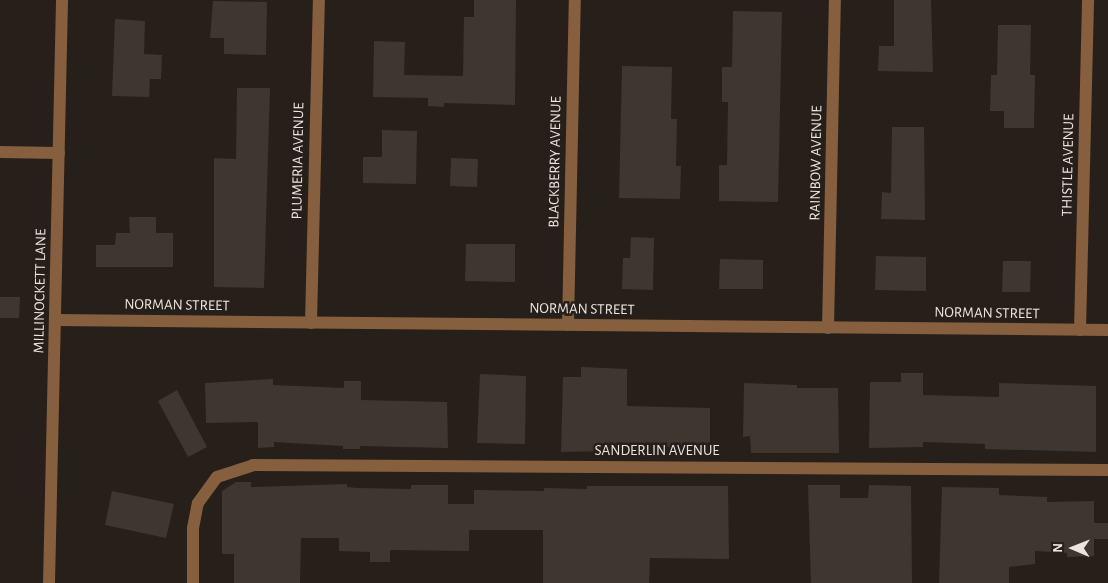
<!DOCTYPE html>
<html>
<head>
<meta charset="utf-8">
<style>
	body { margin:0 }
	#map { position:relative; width:1108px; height:583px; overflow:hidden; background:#271f19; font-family:"Alegreya Sans",sans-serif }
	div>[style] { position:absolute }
	.building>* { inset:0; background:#3f3630 }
	.minor>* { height:12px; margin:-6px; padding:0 6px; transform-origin:6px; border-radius:6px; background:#855f3e }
	.tertiary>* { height:12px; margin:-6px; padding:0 6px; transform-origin:6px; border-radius:6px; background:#855f3e }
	span { translate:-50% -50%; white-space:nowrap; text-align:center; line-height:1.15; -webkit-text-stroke:5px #271f19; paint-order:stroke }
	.street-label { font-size:15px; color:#eae4e0 }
	.north { position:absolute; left:1048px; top:523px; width:50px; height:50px; -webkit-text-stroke:4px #271f19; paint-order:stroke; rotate:271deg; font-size:14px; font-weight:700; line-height:20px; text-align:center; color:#eae4e0 }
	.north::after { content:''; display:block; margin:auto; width:18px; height:22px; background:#eae4e0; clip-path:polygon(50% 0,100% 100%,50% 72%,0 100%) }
</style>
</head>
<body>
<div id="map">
	<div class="building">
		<i style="clip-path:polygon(474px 0,516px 0,515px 105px,444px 103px,444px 107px,428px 106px,428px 98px,373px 97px,374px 41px,405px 42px,404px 75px,463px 76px,464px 17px,474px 17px)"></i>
		<i style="clip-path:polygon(894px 0,931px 0,933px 72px,878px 71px,879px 46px,894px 46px)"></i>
		<i style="clip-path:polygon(213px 1px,267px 2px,266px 55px,224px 54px,224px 38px,210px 38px)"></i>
		<i style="clip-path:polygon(733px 11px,782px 12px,778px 202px,719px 201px,719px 165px,727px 165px,728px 102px,722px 102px,722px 67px,732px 67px)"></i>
		<i style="clip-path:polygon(115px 19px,145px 21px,144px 54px,162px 55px,161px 79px,150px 79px,149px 97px,112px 96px)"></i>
		<i style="clip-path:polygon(998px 25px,1031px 25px,1030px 75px,1035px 75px,1034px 128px,1004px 128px,1004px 111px,990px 111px,991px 75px,997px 75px)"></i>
		<i style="clip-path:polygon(622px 66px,672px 67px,671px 119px,677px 119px,676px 166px,681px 166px,680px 199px,619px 198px)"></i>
		<i style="clip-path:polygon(237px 88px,270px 88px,264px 288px,214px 287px,214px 158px,236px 159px)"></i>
		<i style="clip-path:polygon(892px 127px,924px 127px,925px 220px,881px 219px,882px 192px,891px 193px)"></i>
		<i style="clip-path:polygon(382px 130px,417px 131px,416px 184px,363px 183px,363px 157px,382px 157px)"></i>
		<i style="clip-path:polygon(451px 158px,478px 159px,477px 187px,450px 186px)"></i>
		<i style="clip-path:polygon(129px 217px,156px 217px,156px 233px,173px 233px,173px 267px,96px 267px,96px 245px,115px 245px,116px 233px,130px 233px)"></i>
		<i style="clip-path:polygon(631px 237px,654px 238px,653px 290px,622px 289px,623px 258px,630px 258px)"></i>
		<i style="clip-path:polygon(466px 244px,515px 244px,515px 282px,465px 281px)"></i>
		<i style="clip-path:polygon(876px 256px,926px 257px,926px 291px,875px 290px)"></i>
		<i style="clip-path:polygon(720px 259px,763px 260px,763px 289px,719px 289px)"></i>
		<i style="clip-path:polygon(1003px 261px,1031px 261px,1030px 292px,1002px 292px)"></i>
		<i style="clip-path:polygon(0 297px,20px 297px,19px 318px,0 318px)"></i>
		<i style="clip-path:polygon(581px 367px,627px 369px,627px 406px,710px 408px,710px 448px,616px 446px,616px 451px,561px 452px,563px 377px,581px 377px)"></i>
		<i style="clip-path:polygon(901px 373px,923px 373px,923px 395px,999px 397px,999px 383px,1096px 386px,1096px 452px,985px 449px,985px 444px,923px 442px,923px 447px,869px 448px,870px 382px,901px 382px)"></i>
		<i style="clip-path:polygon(480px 374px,526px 376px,525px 444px,477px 443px)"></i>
		<i style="clip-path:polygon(273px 379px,273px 385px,344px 388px,344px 381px,361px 381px,361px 400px,447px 402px,448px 448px,360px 446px,360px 449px,343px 449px,343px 446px,274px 442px,274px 447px,258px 448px,258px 422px,206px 423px,205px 383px)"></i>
		<i style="clip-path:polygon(744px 383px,797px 385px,797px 388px,838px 388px,839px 453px,751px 453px,750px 436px,743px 437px)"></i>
		<i style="clip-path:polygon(177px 390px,207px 447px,188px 457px,158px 401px)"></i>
		<i style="clip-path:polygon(236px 482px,251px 482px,251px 487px,347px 484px,347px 487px,357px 488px,411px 489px,411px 485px,448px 485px,448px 504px,474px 504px,474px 490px,544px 491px,544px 488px,587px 489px,587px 486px,728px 486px,729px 559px,650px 558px,649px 583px,543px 583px,543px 530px,469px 530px,469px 551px,390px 550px,390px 562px,370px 562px,370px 552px,339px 551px,339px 538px,301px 538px,300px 583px,234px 583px,234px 554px,222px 554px,222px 491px)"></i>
		<i style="clip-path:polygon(808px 485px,840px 485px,840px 498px,868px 498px,869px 485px,911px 486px,912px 583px,811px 583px)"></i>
		<i style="clip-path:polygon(942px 487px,999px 488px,999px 495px,1047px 497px,1047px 502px,1094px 501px,1094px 523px,1108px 523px,1108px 539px,1094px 539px,1094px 556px,1067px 557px,1067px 553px,1035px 551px,1035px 564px,1009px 567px,1009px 583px,939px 583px)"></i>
		<i style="clip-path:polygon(112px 491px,174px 504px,166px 538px,105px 525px)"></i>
	</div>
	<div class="minor">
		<i style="left:0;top:152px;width:59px;rotate:1deg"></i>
		<i style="left:55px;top:320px;width:1053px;rotate:0.54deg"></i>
		<i style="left:311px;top:323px;width:323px;rotate:-88.6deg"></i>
		<i style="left:568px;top:325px;width:325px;rotate:-88.8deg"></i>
		<i style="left:828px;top:328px;width:328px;rotate:-88.8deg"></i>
		<i style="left:1080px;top:330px;width:330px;rotate:-88.6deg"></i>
		<i style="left:193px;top:583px;width:55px;rotate:-90deg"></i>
		<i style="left:193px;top:528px;width:25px;rotate:-79deg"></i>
		<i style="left:198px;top:503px;width:32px;rotate:-54deg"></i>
		<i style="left:217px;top:477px;width:38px;rotate:-18deg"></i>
		<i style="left:253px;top:465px;width:855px;rotate:0.34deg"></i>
	</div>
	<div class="tertiary">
		<i style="left:49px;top:583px;width:583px;rotate:-88.72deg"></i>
	</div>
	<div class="street-label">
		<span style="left:298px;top:161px;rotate:-89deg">PLUMERIA AVENUE</span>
		<span style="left:555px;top:162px;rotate:-89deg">BLACKBERRY AVENUE</span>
		<span style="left:816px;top:163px;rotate:-89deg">RAINBOW AVENUE</span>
		<span style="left:1068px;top:165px;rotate:-89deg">THISTLE AVENUE</span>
		<span style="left:40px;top:291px;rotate:-89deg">MILLINOCKETT LANE</span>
		<span style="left:177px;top:305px;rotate:1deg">NORMAN STREET</span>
		<span style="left:582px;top:309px;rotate:1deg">NORMAN STREET</span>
		<span style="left:987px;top:313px;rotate:1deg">NORMAN STREET</span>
		<span style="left:657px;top:451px">SANDERLIN AVENUE</span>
	</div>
	<div class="north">N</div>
</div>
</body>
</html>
